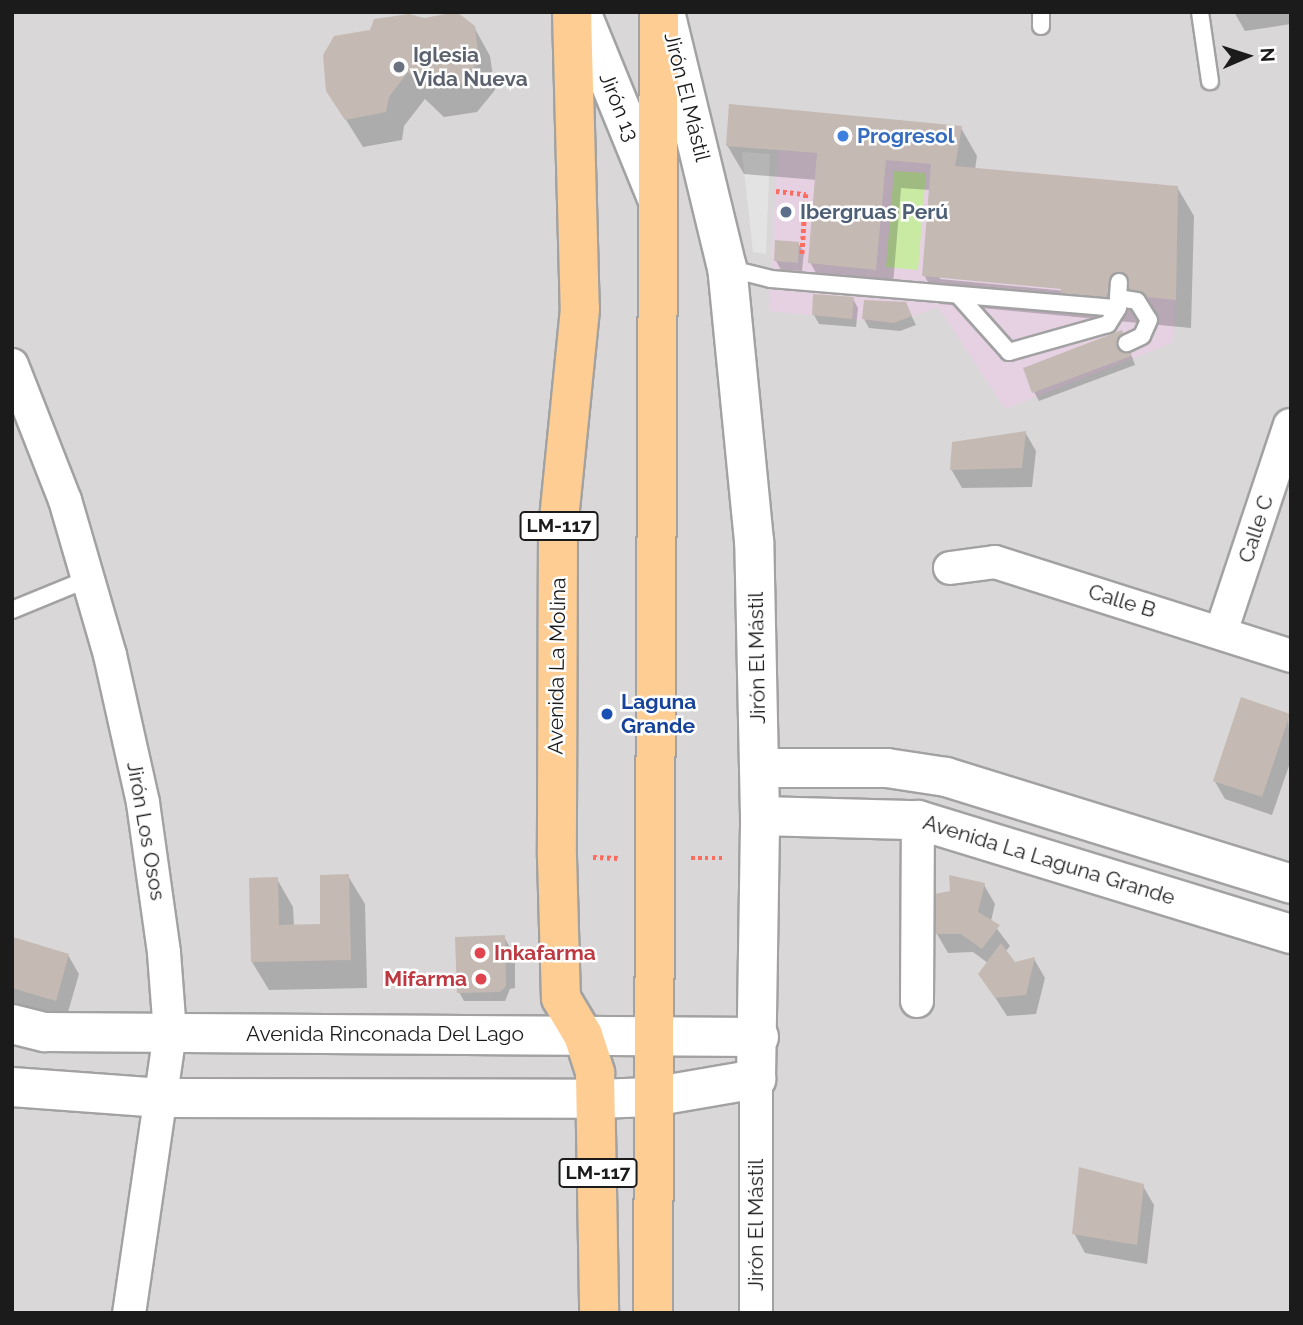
<!DOCTYPE html>
<html>
<head>
<meta charset="utf-8">
<style>
	body { margin:0 }
	#map { position:relative; width:1303px; height:1325px; overflow:hidden; background:#ede8df; font-family:Raleway,sans-serif }
	div>[style] { position:absolute }
	.residential>* { inset:0; background:#d9d7d7 }
	.industrial>* { inset:0; background:#e6d1e3 }
	.grass>* { inset:0; background:#c8eaa2 }
	.parking>* { inset:0; background:#e3e3e3 }
	.shadow>* { inset:0; background:#0003 }
	.building>* { inset:0; background:#c4bab3 }
	.path>* { height:4.5px; margin-top:-2.25px; transform-origin:0; background:repeating-linear-gradient(90deg,#fe6b5f 0 3.5px,transparent 0 7px) }
	.roads { filter:drop-shadow(2px 0 #a2a2a2) drop-shadow(-2px 0 #a2a2a2) drop-shadow(0 2px #a2a2a2) drop-shadow(0 -2px #a2a2a2) }
	.service>* { height:16px; margin:-8px; padding:0 8px; transform-origin:8px; border-radius:8px; background:#fff }
	.minor>* { height:32px; margin:-16px; padding:0 16px; transform-origin:16px; border-radius:16px; background:#fff }
	.tertiary>* { height:38px; margin:-19px; padding:0 19px; transform-origin:19px; border-radius:19px; background:#fff }
	.primary>* { height:38px; margin:-19px; padding:0 19px; transform-origin:19px; border-radius:19px; background:#fecd93 }
	.dots>* { width:19px; height:19px; translate:-50% -50%; box-sizing:border-box; border:4px solid #fff; border-radius:50% }
	span { translate:-50% -50%; white-space:nowrap; text-align:center; line-height:1.15; -webkit-text-stroke:5px #fff; paint-order:stroke }
	.shield-label span { padding:2px 5px; background:#fff; border:2px solid; border-radius:5px; -webkit-text-stroke-width:0 }
	.shield-label { font-size:19px; color:#1b1b1b; font-weight:700 }
	.worship-label { font-size:21px; color:#5b616d; font-weight:700 }
	.left { translate:0 -50%; text-align:left }
	.street-label { font-size:21px; color:#1b1b1b }
	.shop-label { font-size:21px; color:#366cbe; font-weight:700 }
	.service-label { font-size:21px; color:#4e5e75; font-weight:700 }
	.transit-label { font-size:21px; color:#164399; font-weight:700 }
	.health-label { font-size:21px; color:#be3a42; font-weight:700 }
	.right { translate:-100% -50%; text-align:right }
	.frame { position:absolute; inset:0; border:14px solid #1b1b1b; pointer-events:none }
	.north { position:absolute; left:1212px; top:21px; width:70px; height:70px; -webkit-text-stroke:5px #fff; paint-order:stroke; rotate:87deg; font-size:19px; font-weight:700; line-height:28px; text-align:center; color:#1b1b1b }
	.north::after { content:''; display:block; margin:auto; width:24px; height:32px; background:#1b1b1b; clip-path:polygon(50% 0,100% 100%,50% 72%,0 100%) }
</style>
</head>
<body>
<div id="map">
	<div class="residential">
		<i style="clip-path:polygon(12px 12px,1291px 12px,1291px 1313px,12px 1313px)"></i>
	</div>
	<div class="industrial">
		<i style="clip-path:polygon(778px 150px,1178px 186px,1174px 342px,1005px 409px,938px 307px,894px 323px,769px 311px)"></i>
	</div>
	<div class="grass">
		<i style="clip-path:polygon(894px 171px,926px 173px,918px 270px,886px 267px)"></i>
	</div>
	<div class="parking">
		<i style="clip-path:polygon(742px 152px,770px 154px,766px 254px,753px 252px)"></i>
	</div>
	<div class="shadow">
		<i style="clip-path:polygon(454px 12px,474px 27px,490px 56px,495px 90px,477px 112px,444px 117px,425px 99px,404px 126px,402px 140px,363px 147px,328px 91px,424px 20px)"></i>
		<i style="clip-path:polygon(1234px 12px,1291px 12px,1291px 24px,1245px 31px)"></i>
		<i style="clip-path:polygon(evenodd,961px 128px,977px 156px,975px 170px,1177px 187px,1194px 216px,1191px 328px,940px 304px,924px 275px,930px 190px,901px 188px,892px 297px,826px 291px,810px 262px,817px 180px,744px 174px,727px 145px,961px 128px,940px 276px,1088px 290px,1087px 293px,940px 279px,940px 276px)"></i>
		<i style="clip-path:polygon(798px 243px,804px 252px,802px 271px,781px 270px,776px 261px)"></i>
		<i style="clip-path:polygon(853px 299px,858px 308px,856px 327px,819px 324px,814px 315px)"></i>
		<i style="clip-path:polygon(910px 313px,916px 325px,900px 331px,869px 328px,864px 319px)"></i>
		<i style="clip-path:polygon(1126px 341px,1135px 365px,1039px 401px,1034px 392px)"></i>
		<i style="clip-path:polygon(1025px 432px,1036px 451px,1032px 487px,962px 488px,951px 469px)"></i>
		<i style="clip-path:polygon(1288px 715px,1291px 760px,1272px 815px,1225px 799px,1214px 780px)"></i>
		<i style="clip-path:polygon(348px 876px,365px 904px,367px 988px,269px 990px,252px 962px,277px 879px,293px 907px,294px 926px,322px 925px)"></i>
		<i style="clip-path:polygon(984px 885px,995px 904px,991px 921px,1010px 946px,1005px 952px,1014px 964px,1034px 959px,1045px 978px,1036px 1014px,1007px 1016px,980px 974px,988px 963px,973px 952px,948px 953px,937px 934px)"></i>
		<i style="clip-path:polygon(504px 937px,515px 956px,515px 988px,510px 989px,505px 1001px,464px 1001px,459px 992px)"></i>
		<i style="clip-path:polygon(14px 939px,68px 955px,79px 974px,66px 1019px,12px 1003px)"></i>
		<i style="clip-path:polygon(1143px 1186px,1154px 1205px,1147px 1264px,1085px 1253px,1074px 1233px)"></i>
	</div>
	<div class="building">
		<i style="clip-path:polygon(457px 12px,475px 26px,479px 61px,461px 84px,426px 89px,408px 72px,389px 97px,386px 112px,345px 120px,326px 91px,323px 55px,334px 36px,370px 30px,374px 19px,409px 14px,424px 18px)"></i>
		<i style="clip-path:polygon(729px 104px,962px 126px,955px 166px,1178px 186px,1176px 300px,1107px 293px,1105px 310px,1059px 307px,1061px 289px,922px 276px,931px 164px,886px 160px,876px 270px,808px 263px,817px 153px,726px 146px)"></i>
		<i style="clip-path:polygon(775px 240px,799px 242px,798px 263px,774px 261px)"></i>
		<i style="clip-path:polygon(813px 294px,854px 297px,852px 319px,812px 315px)"></i>
		<i style="clip-path:polygon(864px 300px,906px 302px,912px 316px,894px 323px,862px 319px)"></i>
		<i style="clip-path:polygon(1122px 330px,1131px 356px,1032px 393px,1023px 368px)"></i>
		<i style="clip-path:polygon(1026px 431px,1022px 468px,950px 470px,952px 442px)"></i>
		<i style="clip-path:polygon(1241px 697px,1290px 714px,1262px 797px,1213px 781px)"></i>
		<i style="clip-path:polygon(349px 874px,351px 960px,251px 962px,249px 878px,278px 877px,279px 925px,320px 924px,320px 875px)"></i>
		<i style="clip-path:polygon(949px 875px,985px 883px,978px 912px,1000px 925px,982px 949px,961px 934px,935px 934px,934px 894px,950px 891px)"></i>
		<i style="clip-path:polygon(505px 935px,506px 986px,500px 992px,457px 993px,455px 937px)"></i>
		<i style="clip-path:polygon(13px 937px,69px 954px,56px 1001px,12px 988px)"></i>
		<i style="clip-path:polygon(1001px 943px,1015px 962px,1035px 957px,1026px 995px,995px 998px,978px 974px)"></i>
		<i style="clip-path:polygon(1079px 1167px,1144px 1184px,1137px 1245px,1072px 1234px)"></i>
	</div>
	<div class="path">
		<i style="left:776px;top:191px;width:30px;rotate:6deg"></i>
		<i style="left:806px;top:194px;width:62px;rotate:93.7deg"></i>
		<i style="left:593px;top:857px;width:26px;rotate:2deg"></i>
		<i style="left:691px;top:858px;width:33px"></i>
	</div>
	<div class="roads">
		<div class="service">
			<i style="left:1200px;top:12px;width:70px;rotate:81.8deg"></i>
			<i style="left:1041px;top:26px;width:14px;rotate:-90deg"></i>
			<i style="left:727px;top:268px;width:45px;rotate:14deg"></i>
			<i style="left:771px;top:279px;width:348px;rotate:4.8deg"></i>
			<i style="left:1118px;top:308px;width:19px;rotate:122deg"></i>
			<i style="left:1108px;top:324px;width:103px;rotate:164.2deg"></i>
			<i style="left:1009px;top:352px;width:76px;rotate:-131.8deg"></i>
			<i style="left:1119px;top:282px;width:16px;rotate:94deg"></i>
			<i style="left:1118px;top:298px;width:19px;rotate:9deg"></i>
			<i style="left:1137px;top:301px;width:22px;rotate:58deg"></i>
			<i style="left:1149px;top:320px;width:17px;rotate:114deg"></i>
			<i style="left:1142px;top:336px;width:17px;rotate:155deg"></i>
			<i style="left:12px;top:610px;width:84px;rotate:-22.3deg"></i>
		</div>
		<div class="minor">
			<i style="left:12px;top:365px;width:145px;rotate:68.6deg"></i>
			<i style="left:65px;top:500px;width:161px;rotate:73.8deg"></i>
			<i style="left:110px;top:655px;width:152px;rotate:77.4deg"></i>
			<i style="left:143px;top:803px;width:151px;rotate:82deg"></i>
			<i style="left:164px;top:953px;width:80px;rotate:85.7deg"></i>
			<i style="left:170px;top:1033px;width:283px;rotate:98.3deg"></i>
			<i style="left:950px;top:568px;width:45px;rotate:-7.6deg"></i>
			<i style="left:995px;top:562px;width:311px;rotate:17.6deg"></i>
			<i style="left:1221px;top:632px;width:218px;rotate:-71.6deg"></i>
			<i style="left:917px;top:1001px;width:181px;rotate:-89.7deg"></i>
			<i style="left:756px;top:1079px;width:234px;rotate:90deg"></i>
		</div>
		<div class="tertiary">
			<i style="left:581px;top:12px;width:204px;rotate:67.8deg"></i>
			<i style="left:760px;top:768px;width:127px"></i>
			<i style="left:887px;top:768px;width:60px;rotate:8.7deg"></i>
			<i style="left:946px;top:777px;width:361px;rotate:17.2deg"></i>
			<i style="left:760px;top:816px;width:158px;rotate:1.5deg"></i>
			<i style="left:918px;top:820px;width:390px;rotate:17deg"></i>
			<i style="left:12px;top:1024px;width:34px;rotate:14deg"></i>
			<i style="left:45px;top:1032px;width:714px;rotate:0.4deg"></i>
			<i style="left:12px;top:1087px;width:150px;rotate:4.2deg"></i>
			<i style="left:162px;top:1098px;width:435px;rotate:0.1deg"></i>
			<i style="left:597px;top:1099px;width:55px;rotate:-2.1deg"></i>
			<i style="left:652px;top:1097px;width:106px;rotate:-9.8deg"></i>
			<i style="left:756px;top:1079px;width:263px;rotate:-89.1deg"></i>
			<i style="left:760px;top:816px;width:275px;rotate:-91.2deg"></i>
			<i style="left:754px;top:541px;width:274px;rotate:-95.6deg"></i>
			<i style="left:727px;top:268px;width:263px;rotate:-103.6deg"></i>
		</div>
		<div class="primary">
			<i style="left:572px;top:12px;width:297px;rotate:88.5deg"></i>
			<i style="left:580px;top:309px;width:220px;rotate:95.7deg"></i>
			<i style="left:558px;top:528px;width:329px;rotate:90.2deg"></i>
			<i style="left:557px;top:857px;width:141px;rotate:88.4deg"></i>
			<i style="left:561px;top:998px;width:43px;rotate:59.3deg"></i>
			<i style="left:583px;top:1035px;width:40px;rotate:72deg"></i>
			<i style="left:595px;top:1073px;width:240px;rotate:89deg"></i>
			<i style="left:653px;top:1313px;width:1301px;rotate:-89.74deg"></i>
		</div>
	</div>
	<div class="dots">
		<i style="left:399px;top:67px;background:#6b7280"></i>
		<i style="left:843px;top:136px;background:#3f7fe0"></i>
		<i style="left:786px;top:212px;background:#5c6f8a"></i>
		<i style="left:607px;top:714px;background:#1a4fb4"></i>
		<i style="left:480px;top:953px;background:#e0444e"></i>
		<i style="left:481px;top:979px;background:#e0444e"></i>
	</div>
	<div class="shield-label">
		<span style="left:559px;top:526px">LM-117</span>
		<span style="left:598px;top:1173px">LM-117</span>
	</div>
	<div class="worship-label">
		<span class="left" style="left:413px;top:67px">Iglesia<br>Vida Nueva</span>
	</div>
	<div class="street-label">
		<span style="left:687px;top:97px;rotate:76deg">Jirón El Mástil</span>
		<span style="left:619px;top:107px;rotate:68deg">Jirón 13</span>
		<span style="left:1256px;top:529px;rotate:-72deg">Calle C</span>
		<span style="left:1122px;top:601px;rotate:17deg">Calle B</span>
		<span style="left:757px;top:658px;rotate:-91deg">Jirón El Mástil</span>
		<span style="left:557px;top:666px;rotate:-89deg">Avenida La Molina</span>
		<span style="left:146px;top:831px;rotate:80deg">Jirón Los Osos</span>
		<span style="left:1049px;top:860px;rotate:17deg">Avenida La Laguna Grande</span>
		<span style="left:385px;top:1034px">Avenida Rinconada Del Lago</span>
		<span style="left:756px;top:1225px;rotate:-90deg">Jirón El Mástil</span>
	</div>
	<div class="shop-label">
		<span class="left" style="left:857px;top:136px">Progresol</span>
	</div>
	<div class="service-label">
		<span class="left" style="left:800px;top:212px">Ibergruas Perú</span>
	</div>
	<div class="transit-label">
		<span class="left" style="left:621px;top:714px">Laguna<br>Grande</span>
	</div>
	<div class="health-label">
		<span class="left" style="left:494px;top:953px">Inkafarma</span>
		<span class="right" style="left:467px;top:979px">Mifarma</span>
	</div>
	<div class="frame"></div>
	<div class="north">N</div>
</div>
</body>
</html>
